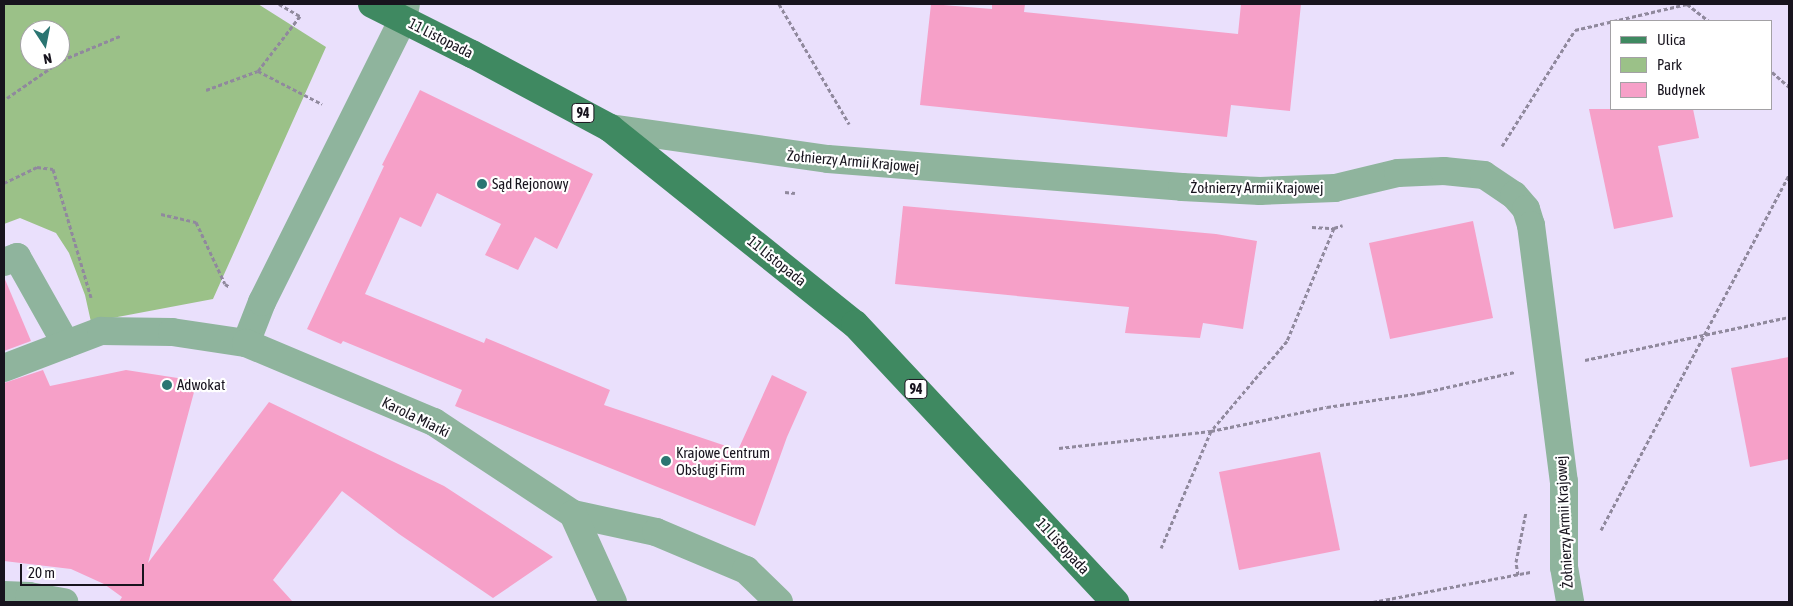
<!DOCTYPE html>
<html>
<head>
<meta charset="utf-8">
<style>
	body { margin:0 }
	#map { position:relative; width:1793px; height:606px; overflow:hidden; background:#eae0fc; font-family:"Asap Condensed",sans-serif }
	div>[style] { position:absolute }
	.green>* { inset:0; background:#9bc188 }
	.building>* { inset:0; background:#f6a0c8 }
	.path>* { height:3px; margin-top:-1.5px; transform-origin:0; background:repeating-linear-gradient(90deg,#90899d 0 4px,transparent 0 6.5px) }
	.minor>* { height:28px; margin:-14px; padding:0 14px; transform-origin:14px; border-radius:14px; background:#8fb49d }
	.major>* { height:28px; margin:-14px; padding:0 14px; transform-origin:14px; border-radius:14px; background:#3f8961 }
	.dots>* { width:14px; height:14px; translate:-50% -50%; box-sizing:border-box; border:2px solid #fff; border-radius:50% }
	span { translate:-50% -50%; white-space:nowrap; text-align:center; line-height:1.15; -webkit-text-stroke:4.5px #fff; paint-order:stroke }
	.shield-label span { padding:1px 4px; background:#fff; border:1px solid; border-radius:4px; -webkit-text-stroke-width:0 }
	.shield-label { font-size:14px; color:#18141e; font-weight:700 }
	.street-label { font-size:15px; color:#18141e }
	.poi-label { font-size:15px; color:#18141e }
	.left { translate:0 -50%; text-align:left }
	.frame { position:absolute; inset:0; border:5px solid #18141e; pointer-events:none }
	.legend { position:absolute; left:1610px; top:20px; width:162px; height:90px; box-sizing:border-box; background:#fff; border:1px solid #a3a1a5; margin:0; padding:6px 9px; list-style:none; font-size:15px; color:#18141e }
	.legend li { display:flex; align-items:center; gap:10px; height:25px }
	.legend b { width:25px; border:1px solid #a3a1a5 }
	.north { position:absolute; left:20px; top:20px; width:50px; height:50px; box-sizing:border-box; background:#fff; border:1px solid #a3a1a5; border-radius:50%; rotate:169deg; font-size:14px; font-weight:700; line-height:20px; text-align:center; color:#18141e }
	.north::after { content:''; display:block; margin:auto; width:18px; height:22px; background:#2b7572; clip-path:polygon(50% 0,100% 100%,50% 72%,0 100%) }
	.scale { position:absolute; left:20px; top:564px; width:124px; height:22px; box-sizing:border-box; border:2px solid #18141e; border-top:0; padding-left:6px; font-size:15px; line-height:18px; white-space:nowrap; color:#18141e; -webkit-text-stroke:4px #fff; paint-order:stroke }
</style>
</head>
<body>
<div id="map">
	<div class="green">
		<i style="clip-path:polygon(evenodd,4px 4px,258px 4px,326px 47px,213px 299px,91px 322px,85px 295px,69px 253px,56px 233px,20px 218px,4px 224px,4px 4px,30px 30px,60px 30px,60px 60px,30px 60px,30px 30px)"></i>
	</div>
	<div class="building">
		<i style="clip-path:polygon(931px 4px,992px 9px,992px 4px,1025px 4px,1024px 12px,1238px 34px,1241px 4px,1301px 4px,1290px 111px,1231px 105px,1227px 137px,920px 105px)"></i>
		<i style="clip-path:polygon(420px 90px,593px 174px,557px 249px,535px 237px,518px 270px,485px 255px,501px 224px,437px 193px,421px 227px,400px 217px,365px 294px,484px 343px,486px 338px,610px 390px,604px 405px,738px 450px,772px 375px,807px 392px,787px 437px,755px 526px,455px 406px,462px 390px,343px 341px,341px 344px,307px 329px,384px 166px,382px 165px)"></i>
		<i style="clip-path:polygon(1589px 109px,1693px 109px,1699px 138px,1658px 146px,1673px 217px,1614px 229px)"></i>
		<i style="clip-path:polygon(903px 206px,1216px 234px,1257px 241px,1243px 329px,1203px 323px,1200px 338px,1125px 333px,1129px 307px,895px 284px)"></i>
		<i style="clip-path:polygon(1473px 221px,1493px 318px,1390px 339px,1369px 243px)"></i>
		<i style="clip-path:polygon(4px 277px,31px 341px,4px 351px)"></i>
		<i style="clip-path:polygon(1789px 357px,1789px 459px,1750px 467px,1731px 368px)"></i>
		<i style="clip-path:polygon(43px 370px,50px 386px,126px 370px,197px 381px,148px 563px,269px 402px,444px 486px,553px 557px,493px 598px,399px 534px,342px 491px,273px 580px,293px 602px,119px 602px,122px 597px,104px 584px,71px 569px,4px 561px,4px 383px)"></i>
		<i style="clip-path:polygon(1320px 452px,1340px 550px,1239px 570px,1219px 472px)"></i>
	</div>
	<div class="path">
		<i style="left:279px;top:4px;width:24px;rotate:30deg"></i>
		<i style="left:300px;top:16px;width:69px;rotate:127.4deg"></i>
		<i style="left:258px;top:71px;width:72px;rotate:27.3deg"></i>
		<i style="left:779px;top:4px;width:139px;rotate:59.7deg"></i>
		<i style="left:1687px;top:4px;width:28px;rotate:38deg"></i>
		<i style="left:1772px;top:72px;width:23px;rotate:41deg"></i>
		<i style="left:206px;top:90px;width:55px;rotate:-20.1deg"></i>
		<i style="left:7px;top:98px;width:67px;rotate:-34.6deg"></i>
		<i style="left:62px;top:60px;width:63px;rotate:-22.5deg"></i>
		<i style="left:1502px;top:146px;width:137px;rotate:-57.8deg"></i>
		<i style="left:1575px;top:30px;width:115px;rotate:-13.1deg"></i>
		<i style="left:4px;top:183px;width:37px;rotate:-26deg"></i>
		<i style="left:37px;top:167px;width:16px;rotate:7deg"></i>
		<i style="left:53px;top:169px;width:134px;rotate:73.5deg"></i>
		<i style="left:785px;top:192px;width:10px;rotate:6deg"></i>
		<i style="left:161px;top:214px;width:36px;rotate:13deg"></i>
		<i style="left:196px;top:222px;width:68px;rotate:64.9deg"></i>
		<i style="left:225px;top:284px;width:6px;rotate:31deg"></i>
		<i style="left:1312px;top:227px;width:22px;rotate:3deg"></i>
		<i style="left:1334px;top:228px;width:9px;rotate:-18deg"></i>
		<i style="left:1334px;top:228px;width:122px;rotate:112.6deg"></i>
		<i style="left:1287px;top:341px;width:118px;rotate:130.2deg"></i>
		<i style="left:1211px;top:431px;width:118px;rotate:-11.7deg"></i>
		<i style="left:1327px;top:407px;width:95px;rotate:-8.5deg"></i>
		<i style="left:1421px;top:393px;width:96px;rotate:-12.6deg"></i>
		<i style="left:1585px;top:360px;width:208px;rotate:-11.9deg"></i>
		<i style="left:1059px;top:448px;width:153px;rotate:-6.4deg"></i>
		<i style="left:1211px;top:431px;width:127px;rotate:113.1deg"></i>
		<i style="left:1601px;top:530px;width:402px;rotate:-62.1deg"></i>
		<i style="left:1518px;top:575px;width:13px;rotate:-99deg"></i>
		<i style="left:1516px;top:562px;width:51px;rotate:-78.7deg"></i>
		<i style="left:1373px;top:602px;width:160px;rotate:-10.8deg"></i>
	</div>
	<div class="minor">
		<i style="left:610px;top:128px;width:220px;rotate:8.1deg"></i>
		<i style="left:828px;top:159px;width:355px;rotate:4.5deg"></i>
		<i style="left:1182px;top:187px;width:78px;rotate:2.9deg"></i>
		<i style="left:1260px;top:191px;width:75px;rotate:-2.3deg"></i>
		<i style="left:1335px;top:188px;width:65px;rotate:-13.4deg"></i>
		<i style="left:1398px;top:173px;width:46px;rotate:-2.5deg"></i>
		<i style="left:1444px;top:171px;width:40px;rotate:5.7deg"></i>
		<i style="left:1484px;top:175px;width:36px;rotate:34deg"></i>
		<i style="left:1514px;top:195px;width:18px;rotate:49deg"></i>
		<i style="left:1526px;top:209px;width:17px;rotate:73deg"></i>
		<i style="left:1531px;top:225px;width:259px;rotate:82.7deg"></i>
		<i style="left:1564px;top:482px;width:85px;rotate:90deg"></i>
		<i style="left:1564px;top:567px;width:36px;rotate:80deg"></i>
		<i style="left:4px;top:262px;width:14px;rotate:-21deg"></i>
		<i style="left:17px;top:257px;width:100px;rotate:60.6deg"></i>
		<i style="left:246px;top:343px;width:44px;rotate:-68.7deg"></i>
		<i style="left:262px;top:302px;width:316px;rotate:-63.5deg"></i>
		<i style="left:403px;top:19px;width:15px;rotate:-79deg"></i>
		<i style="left:4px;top:368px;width:104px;rotate:-20.9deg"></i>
		<i style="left:101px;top:331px;width:71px;rotate:0.8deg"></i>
		<i style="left:172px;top:332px;width:75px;rotate:8.5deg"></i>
		<i style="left:246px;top:343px;width:204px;rotate:22.8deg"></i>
		<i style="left:434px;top:422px;width:167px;rotate:33.5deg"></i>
		<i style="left:573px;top:514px;width:85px;rotate:12.2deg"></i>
		<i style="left:656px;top:532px;width:98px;rotate:22.9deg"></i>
		<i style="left:746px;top:570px;width:46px;rotate:44.1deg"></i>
		<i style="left:573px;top:514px;width:97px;rotate:65.6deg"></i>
		<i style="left:4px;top:595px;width:25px;rotate:2deg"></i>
		<i style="left:29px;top:596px;width:36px;rotate:10deg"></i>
	</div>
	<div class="major">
		<i style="left:372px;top:4px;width:112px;rotate:26.6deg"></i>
		<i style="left:472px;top:54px;width:157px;rotate:28.2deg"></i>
		<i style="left:610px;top:128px;width:314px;rotate:38.7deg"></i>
		<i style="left:855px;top:324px;width:381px;rotate:46.9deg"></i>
	</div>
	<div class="dots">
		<i style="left:482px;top:184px;background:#2b7572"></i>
		<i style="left:167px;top:385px;background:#2b7572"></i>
		<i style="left:666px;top:461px;background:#2b7572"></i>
	</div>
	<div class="shield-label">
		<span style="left:583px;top:113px">94</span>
		<span style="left:916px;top:389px">94</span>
	</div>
	<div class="street-label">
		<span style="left:441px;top:38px;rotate:27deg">11 Listopada</span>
		<span style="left:853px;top:161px;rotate:5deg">Żołnierzy Armii Krajowej</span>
		<span style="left:1257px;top:188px">Żołnierzy Armii Krajowej</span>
		<span style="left:777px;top:261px;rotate:39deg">11 Listopada</span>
		<span style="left:416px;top:417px;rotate:26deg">Karola Miarki</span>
		<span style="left:1564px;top:522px;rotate:-93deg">Żołnierzy Armii Krajowej</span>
		<span style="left:1063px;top:546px;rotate:47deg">11 Listopada</span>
	</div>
	<div class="poi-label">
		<span class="left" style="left:492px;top:184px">Sąd Rejonowy</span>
		<span class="left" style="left:177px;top:385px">Adwokat</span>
		<span class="left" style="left:676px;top:461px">Krajowe Centrum<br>Obsługi Firm</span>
	</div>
	<div class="frame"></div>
	<ul class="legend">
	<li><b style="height:6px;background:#3f8961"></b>Ulica</li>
	<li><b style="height:14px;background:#9bc188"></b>Park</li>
	<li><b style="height:14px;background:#f6a0c8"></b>Budynek</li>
	</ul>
	<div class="north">N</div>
	<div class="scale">20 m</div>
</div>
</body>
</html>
